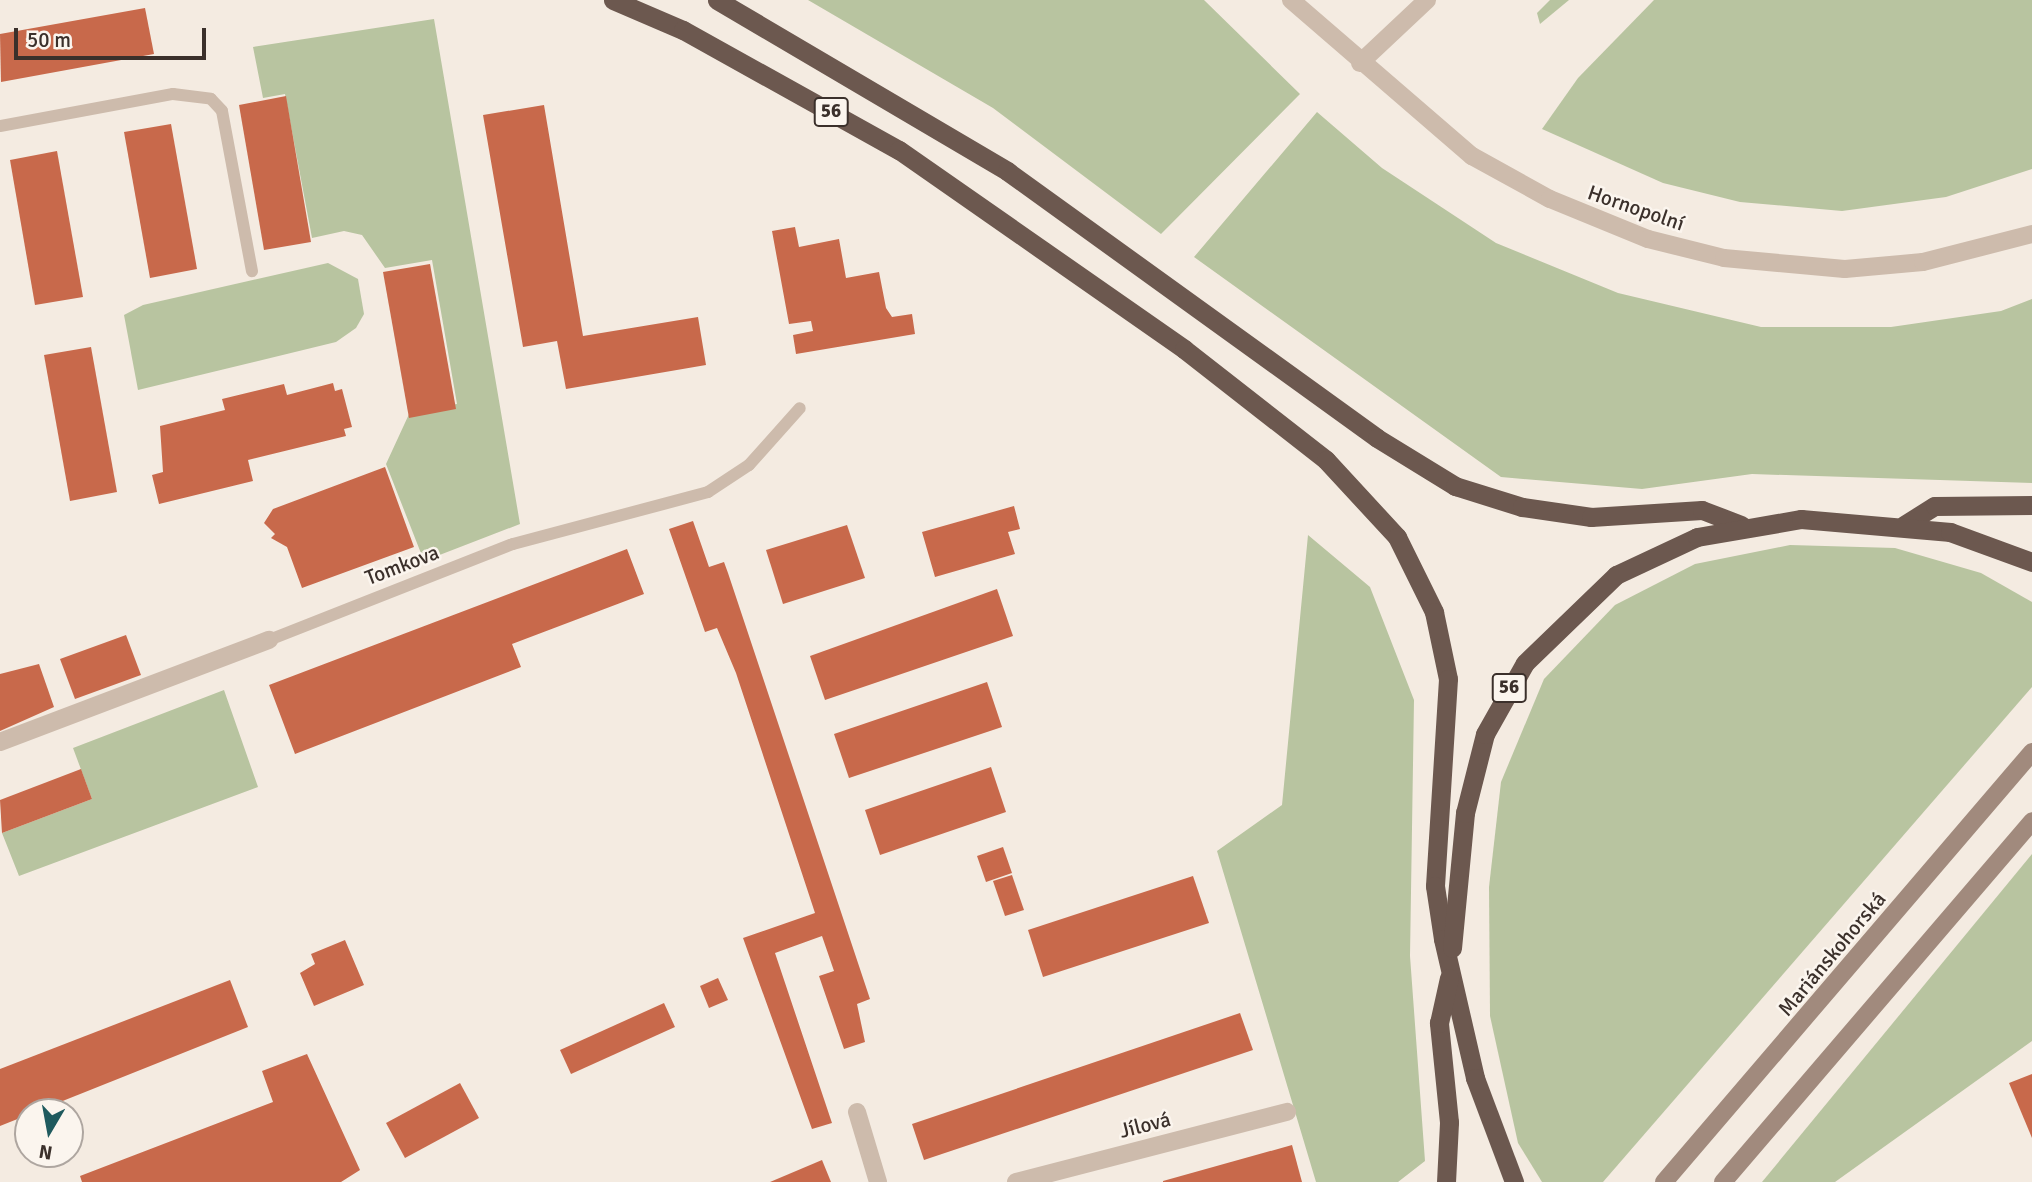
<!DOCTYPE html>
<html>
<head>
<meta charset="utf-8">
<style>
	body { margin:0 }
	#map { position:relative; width:2032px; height:1182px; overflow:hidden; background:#f4ebe1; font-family:Signika,sans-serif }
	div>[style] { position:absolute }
	.green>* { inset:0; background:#b8c4a0 }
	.building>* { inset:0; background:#c8694b }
	.service>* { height:12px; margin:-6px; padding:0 6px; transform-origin:6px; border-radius:6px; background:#cdbbac }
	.minor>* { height:18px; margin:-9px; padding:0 9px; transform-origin:9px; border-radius:9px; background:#cdbbac }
	.tertiary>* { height:18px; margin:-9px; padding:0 9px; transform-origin:9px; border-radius:9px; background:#cdbbac }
	.secondary>* { height:18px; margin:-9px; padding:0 9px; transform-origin:9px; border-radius:9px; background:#a18a7d }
	.trunk>* { height:19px; margin:-9.5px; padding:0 9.5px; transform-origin:9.5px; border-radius:9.5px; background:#6c584f }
	span { translate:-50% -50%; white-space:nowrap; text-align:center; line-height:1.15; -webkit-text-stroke:5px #fbf5ee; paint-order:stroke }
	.shield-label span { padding:2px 5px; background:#fbf5ee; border:2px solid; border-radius:5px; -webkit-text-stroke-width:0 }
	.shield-label { font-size:19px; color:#3b302b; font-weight:700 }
	.street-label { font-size:21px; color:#3b302b }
	.north { position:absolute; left:14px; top:1098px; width:70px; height:70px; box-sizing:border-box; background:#fbf5ee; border:2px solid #aea6a0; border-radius:50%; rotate:190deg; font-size:19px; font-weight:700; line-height:28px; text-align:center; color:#3b302b }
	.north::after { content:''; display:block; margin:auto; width:24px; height:32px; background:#1f5a5e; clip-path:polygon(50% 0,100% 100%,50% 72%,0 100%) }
	.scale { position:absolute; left:14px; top:28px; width:192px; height:32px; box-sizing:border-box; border:4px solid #3b302b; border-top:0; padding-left:9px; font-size:21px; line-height:24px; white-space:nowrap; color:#3b302b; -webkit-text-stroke:5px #fbf5ee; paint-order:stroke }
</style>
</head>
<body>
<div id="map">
	<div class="green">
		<i style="clip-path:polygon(808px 0,1204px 0,1300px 94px,1161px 234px,993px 108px)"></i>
		<i style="clip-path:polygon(1550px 0,1569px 0,1540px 24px,1537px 13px)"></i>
		<i style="clip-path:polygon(1654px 0,2032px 0,2032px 169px,1946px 197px,1842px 211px,1740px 202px,1663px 183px,1542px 129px,1578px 78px)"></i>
		<i style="clip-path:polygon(434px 19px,520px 524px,424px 561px,386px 464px,410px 412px,457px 404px,432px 260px,385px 268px,362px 235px,344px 231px,312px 238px,285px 94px,263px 98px,253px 47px)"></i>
		<i style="clip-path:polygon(1317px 112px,1382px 168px,1496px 243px,1618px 293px,1761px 327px,1891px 327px,2001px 311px,2032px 299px,2032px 483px,1752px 474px,1642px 489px,1501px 477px,1194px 257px)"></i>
		<i style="clip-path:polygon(328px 263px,358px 279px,364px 314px,356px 328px,336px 342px,138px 390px,124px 315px,143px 305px)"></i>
		<i style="clip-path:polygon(1308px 535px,1370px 587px,1414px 700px,1410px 956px,1425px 1161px,1398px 1182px,1316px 1182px,1217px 851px,1282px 805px)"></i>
		<i style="clip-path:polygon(1790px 545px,1895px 548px,1981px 573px,2032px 602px,2032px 687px,1603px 1182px,1542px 1182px,1518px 1143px,1490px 1016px,1489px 887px,1501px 782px,1544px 679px,1615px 605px,1695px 564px)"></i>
		<i style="clip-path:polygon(224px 690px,258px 787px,19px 876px,2px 833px,92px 799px,73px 748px)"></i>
		<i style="clip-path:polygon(2032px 854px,2032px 1041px,1835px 1182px,1762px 1182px)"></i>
	</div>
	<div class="building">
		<i style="clip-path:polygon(145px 8px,154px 54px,1px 82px,0 34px)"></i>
		<i style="clip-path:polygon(286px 96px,311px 242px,264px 250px,239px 105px)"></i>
		<i style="clip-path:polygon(544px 105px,583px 336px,698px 317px,706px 365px,566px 389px,557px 341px,523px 347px,483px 115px)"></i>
		<i style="clip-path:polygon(171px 124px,197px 269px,150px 278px,124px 132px)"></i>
		<i style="clip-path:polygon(57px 151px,83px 297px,35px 305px,10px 160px)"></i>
		<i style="clip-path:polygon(795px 227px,799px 247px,839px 239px,846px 278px,879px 272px,886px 308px,892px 317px,912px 314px,915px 334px,796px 354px,793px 335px,813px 331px,811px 321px,789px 324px,772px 231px)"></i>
		<i style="clip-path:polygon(430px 264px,456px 409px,409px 418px,383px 272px)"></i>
		<i style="clip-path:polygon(91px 347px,117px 492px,70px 501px,44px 355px)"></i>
		<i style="clip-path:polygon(333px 383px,335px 391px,342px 389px,352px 427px,344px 429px,346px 436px,248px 460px,253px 481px,159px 504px,152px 475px,163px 472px,160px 426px,225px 410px,222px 399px,284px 384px,287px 395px)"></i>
		<i style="clip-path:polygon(385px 467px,414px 547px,302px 588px,287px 547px,271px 538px,275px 534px,264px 523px,273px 509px)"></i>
		<i style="clip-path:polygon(1014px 506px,1020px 529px,1008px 532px,1015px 554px,935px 577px,922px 532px)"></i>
		<i style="clip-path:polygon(693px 521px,709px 567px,724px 562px,728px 573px,870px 999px,857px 1004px,865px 1042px,844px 1049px,819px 976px,834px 971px,822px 936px,775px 953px,832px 1123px,812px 1129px,743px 938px,815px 913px,736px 673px,717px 628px,705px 632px,669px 529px)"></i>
		<i style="clip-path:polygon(847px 525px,865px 578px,783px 604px,766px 550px)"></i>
		<i style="clip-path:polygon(627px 549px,644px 594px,512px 644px,521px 667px,295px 754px,269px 685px)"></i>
		<i style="clip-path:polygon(997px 589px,1013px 636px,825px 700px,810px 656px)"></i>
		<i style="clip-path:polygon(126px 635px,141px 675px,75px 699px,60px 659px)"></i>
		<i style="clip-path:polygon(39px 664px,54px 707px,0 731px,0 674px)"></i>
		<i style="clip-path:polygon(987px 682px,1002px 727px,849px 778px,834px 734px)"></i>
		<i style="clip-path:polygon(991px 767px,1006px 812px,880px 855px,865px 810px)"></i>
		<i style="clip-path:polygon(81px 769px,92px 799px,2px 833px,0 800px)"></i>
		<i style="clip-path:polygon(1003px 847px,1012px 873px,986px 882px,977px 856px)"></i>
		<i style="clip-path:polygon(1012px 875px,1024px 910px,1005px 916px,993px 881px)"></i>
		<i style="clip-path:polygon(1193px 876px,1209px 923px,1043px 977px,1028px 930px)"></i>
		<i style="clip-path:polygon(345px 940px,364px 985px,314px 1006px,300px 973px,315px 964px,311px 954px)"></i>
		<i style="clip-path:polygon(718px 978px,728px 1000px,709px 1008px,700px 986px)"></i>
		<i style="clip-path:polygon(230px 980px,248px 1027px,0 1126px,0 1069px)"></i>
		<i style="clip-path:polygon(664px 1003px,675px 1027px,571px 1074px,560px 1050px)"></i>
		<i style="clip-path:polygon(1240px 1013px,1253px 1050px,924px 1160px,912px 1124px)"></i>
		<i style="clip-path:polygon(307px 1054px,360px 1170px,341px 1182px,82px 1182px,80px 1176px,273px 1102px,262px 1071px)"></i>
		<i style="clip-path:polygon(2032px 1074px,2032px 1138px,2009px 1083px)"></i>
		<i style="clip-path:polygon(460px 1083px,479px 1118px,405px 1158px,386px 1123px)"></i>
		<i style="clip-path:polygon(1292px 1145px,1302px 1182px,1163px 1182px,1163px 1181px)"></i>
		<i style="clip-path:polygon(822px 1160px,831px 1182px,770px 1182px)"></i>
	</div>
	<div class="service">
		<i style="left:0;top:126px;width:176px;rotate:-10.5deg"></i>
		<i style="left:173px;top:94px;width:38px;rotate:7deg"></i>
		<i style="left:211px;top:99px;width:16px;rotate:47deg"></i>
		<i style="left:222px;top:111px;width:163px;rotate:79.4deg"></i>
		<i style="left:269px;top:640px;width:262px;rotate:-21.5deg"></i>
		<i style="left:513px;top:544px;width:202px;rotate:-14.9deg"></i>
		<i style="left:708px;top:492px;width:49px;rotate:-33.4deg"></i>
		<i style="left:749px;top:465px;width:76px;rotate:-48.2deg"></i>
	</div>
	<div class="minor">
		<i style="left:1360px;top:63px;width:92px;rotate:-43.2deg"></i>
		<i style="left:0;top:742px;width:288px;rotate:-20.8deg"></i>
		<i style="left:857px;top:1112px;width:73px;rotate:73.3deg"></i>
		<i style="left:1016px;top:1182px;width:280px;rotate:-14.5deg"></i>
	</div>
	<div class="tertiary">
		<i style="left:1291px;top:0;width:239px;rotate:40.8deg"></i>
		<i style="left:1472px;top:156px;width:89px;rotate:28.9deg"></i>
		<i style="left:1550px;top:199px;width:106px;rotate:22.2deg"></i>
		<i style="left:1648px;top:239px;width:78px;rotate:14deg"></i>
		<i style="left:1724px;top:258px;width:121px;rotate:5.2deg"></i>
		<i style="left:1845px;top:269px;width:78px;rotate:-5.1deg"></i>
		<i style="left:1923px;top:262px;width:113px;rotate:-14.4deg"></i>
	</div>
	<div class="secondary">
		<i style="left:1664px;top:1182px;width:566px;rotate:-49.44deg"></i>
		<i style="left:1723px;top:1182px;width:475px;rotate:-49.4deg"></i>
	</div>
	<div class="trunk">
		<i style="left:613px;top:0;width:76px;rotate:23.2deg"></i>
		<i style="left:683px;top:30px;width:247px;rotate:29.1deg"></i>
		<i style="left:899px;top:150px;width:348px;rotate:34.9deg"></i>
		<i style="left:1184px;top:349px;width:180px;rotate:38deg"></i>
		<i style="left:1326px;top:460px;width:105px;rotate:47.3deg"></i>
		<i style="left:1397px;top:537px;width:84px;rotate:63.7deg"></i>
		<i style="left:1434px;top:612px;width:68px;rotate:78.2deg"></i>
		<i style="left:1448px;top:679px;width:207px;rotate:93.6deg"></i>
		<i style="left:1435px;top:886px;width:54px;rotate:81.4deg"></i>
		<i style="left:1443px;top:939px;width:143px;rotate:77deg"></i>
		<i style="left:1475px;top:1078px;width:111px;rotate:69.4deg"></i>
		<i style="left:717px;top:0;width:337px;rotate:30.5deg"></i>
		<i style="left:1007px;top:171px;width:456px;rotate:35.8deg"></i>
		<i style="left:1377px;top:438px;width:92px;rotate:31.6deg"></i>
		<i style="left:1455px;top:486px;width:70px;rotate:17.4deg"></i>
		<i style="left:1522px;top:507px;width:70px;rotate:8.2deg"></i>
		<i style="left:1591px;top:517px;width:111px;rotate:-3.6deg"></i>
		<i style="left:1702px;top:510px;width:42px;rotate:21deg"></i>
		<i style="left:1904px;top:525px;width:36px;rotate:-32deg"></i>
		<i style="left:1935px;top:506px;width:97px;rotate:-0.6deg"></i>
		<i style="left:1452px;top:948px;width:136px;rotate:-84.5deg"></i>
		<i style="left:1465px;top:813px;width:81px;rotate:-75.8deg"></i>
		<i style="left:1485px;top:734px;width:81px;rotate:-60.6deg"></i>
		<i style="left:1525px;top:663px;width:127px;rotate:-44deg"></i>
		<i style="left:1616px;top:575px;width:89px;rotate:-25.1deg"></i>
		<i style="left:1697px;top:537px;width:106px;rotate:-9.8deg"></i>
		<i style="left:1801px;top:519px;width:150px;rotate:5deg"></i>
		<i style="left:1950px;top:532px;width:87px;rotate:20.1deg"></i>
		<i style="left:1446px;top:1182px;width:60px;rotate:-87.1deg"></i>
		<i style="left:1449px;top:1122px;width:100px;rotate:-95.8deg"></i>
		<i style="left:1439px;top:1023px;width:46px;rotate:-77.5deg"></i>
	</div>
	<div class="shield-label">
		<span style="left:831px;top:112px">56</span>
		<span style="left:1509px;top:688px">56</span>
	</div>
	<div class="street-label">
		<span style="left:1636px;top:208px;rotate:19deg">Hornopolní</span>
		<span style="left:402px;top:565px;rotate:-21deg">Tomkova</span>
		<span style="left:1832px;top:954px;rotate:-50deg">Mariánskohorská</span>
		<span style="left:1145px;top:1125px;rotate:-14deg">Jílová</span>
	</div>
	<div class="north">N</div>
	<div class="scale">50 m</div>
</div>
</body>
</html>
